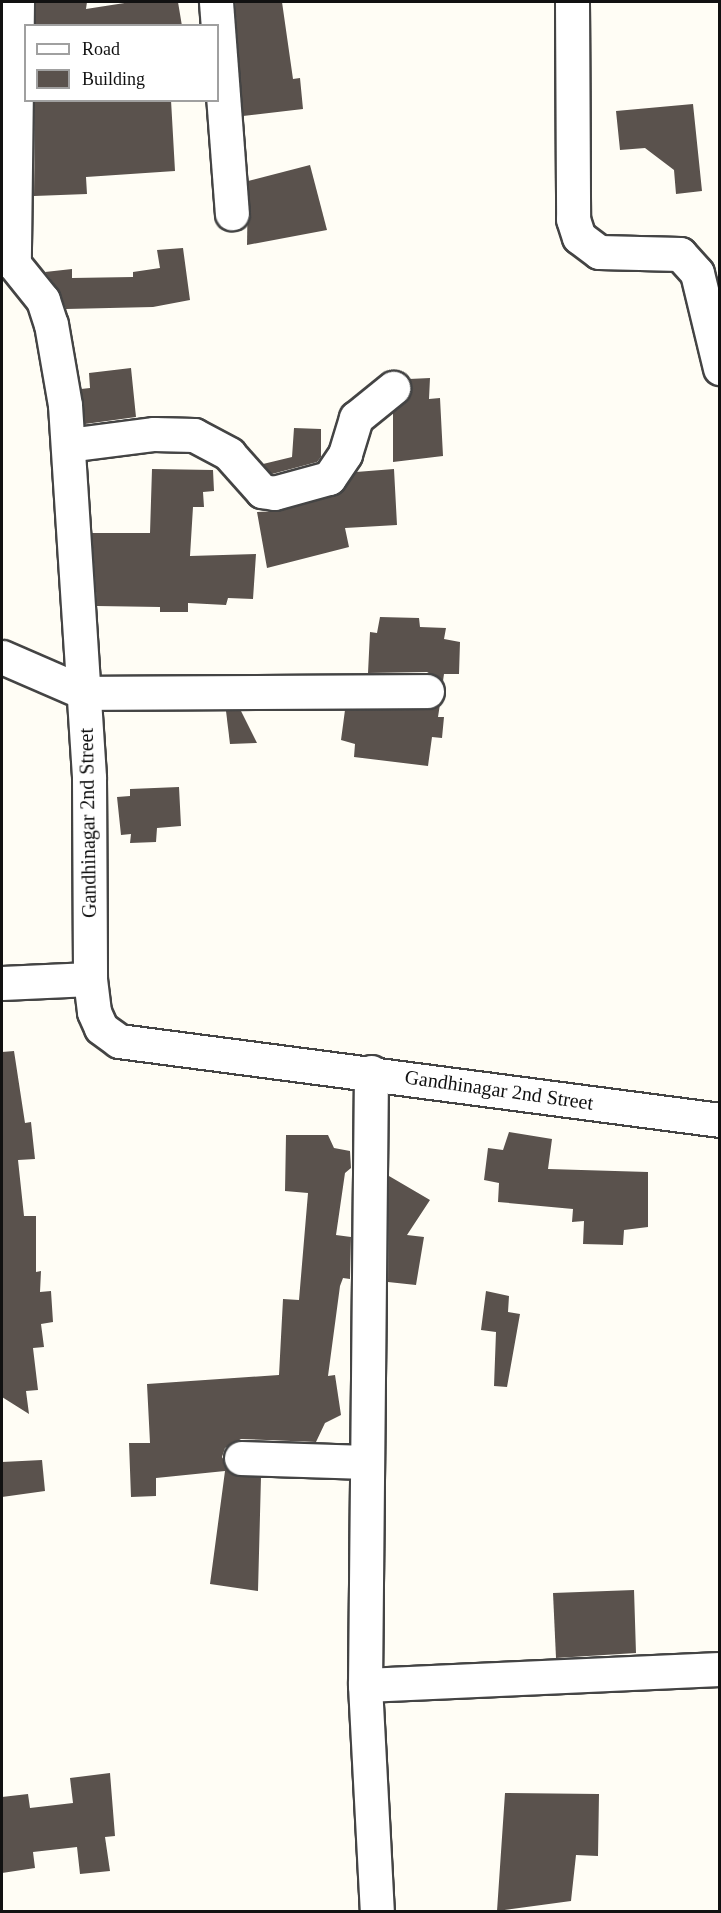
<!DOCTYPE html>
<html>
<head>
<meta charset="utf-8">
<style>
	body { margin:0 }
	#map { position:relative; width:721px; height:1913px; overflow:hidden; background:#fffdf5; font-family:"Times New Roman",serif }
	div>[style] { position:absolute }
	.building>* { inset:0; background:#5a524d }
	.roads { filter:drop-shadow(2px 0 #444) drop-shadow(-2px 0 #444) drop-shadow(0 2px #444) drop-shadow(0 -2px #444) }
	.street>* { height:33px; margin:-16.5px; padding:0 16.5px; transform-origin:16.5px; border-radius:16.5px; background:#fff }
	span { translate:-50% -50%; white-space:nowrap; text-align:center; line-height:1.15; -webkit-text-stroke:6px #fff; paint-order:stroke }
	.street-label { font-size:20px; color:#111 }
	.frame { position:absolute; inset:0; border:3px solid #111; pointer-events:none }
	.legend { position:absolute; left:24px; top:24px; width:195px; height:78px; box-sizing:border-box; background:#fff; border:2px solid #a0a0a0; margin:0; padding:8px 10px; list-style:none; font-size:18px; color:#111 }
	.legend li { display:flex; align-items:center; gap:12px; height:30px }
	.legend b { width:30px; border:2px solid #a0a0a0 }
</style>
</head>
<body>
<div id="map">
	<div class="building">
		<i style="clip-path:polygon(36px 2px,87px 2px,86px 9px,131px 2px,178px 2px,182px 26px,35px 26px)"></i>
		<i style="clip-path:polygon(235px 2px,282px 2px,293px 79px,300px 78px,303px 109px,243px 116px)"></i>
		<i style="clip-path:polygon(35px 100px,171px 100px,175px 171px,86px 177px,87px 194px,34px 196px)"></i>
		<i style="clip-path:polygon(693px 104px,702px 191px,676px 194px,674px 170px,645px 148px,620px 150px,616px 111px)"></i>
		<i style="clip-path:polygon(310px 165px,327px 230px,247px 245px,248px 181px)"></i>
		<i style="clip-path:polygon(183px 248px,190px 300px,153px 307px,66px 309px,58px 289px,45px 272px,72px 269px,72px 278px,133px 277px,133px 272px,160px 268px,157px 250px)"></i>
		<i style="clip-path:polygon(131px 368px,136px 417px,85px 424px,81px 389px,90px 388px,89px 373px)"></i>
		<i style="clip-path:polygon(430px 378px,429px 399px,440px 398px,443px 456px,393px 462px,393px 412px,410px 395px,409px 379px)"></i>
		<i style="clip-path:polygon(294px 428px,321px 429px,321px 457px,317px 462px,272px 474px,263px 464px,292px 457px)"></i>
		<i style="clip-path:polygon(152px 469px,213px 470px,214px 491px,203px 492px,204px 507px,193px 507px,190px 556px,256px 554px,253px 599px,228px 598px,226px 605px,188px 603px,188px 612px,160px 612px,160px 607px,97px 606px,92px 533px,150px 533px)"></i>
		<i style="clip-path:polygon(394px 469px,397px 525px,345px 528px,349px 547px,267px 568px,257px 512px,279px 511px,334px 496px,356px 472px)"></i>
		<i style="clip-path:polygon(380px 617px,419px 618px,420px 627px,446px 628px,444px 639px,460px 642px,459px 674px,444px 674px,443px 681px,427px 672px,368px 673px,370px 632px,377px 633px)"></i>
		<i style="clip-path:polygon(440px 704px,438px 717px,444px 717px,442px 738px,432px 737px,428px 766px,354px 757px,355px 744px,341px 740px,345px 710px,427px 710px)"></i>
		<i style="clip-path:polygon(226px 711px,241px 711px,257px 743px,230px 744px)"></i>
		<i style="clip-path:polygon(179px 787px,181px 826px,157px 828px,156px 842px,130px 843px,131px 834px,121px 835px,117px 797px,130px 796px,130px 789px)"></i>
		<i style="clip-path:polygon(14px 1051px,25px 1123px,31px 1122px,35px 1159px,18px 1160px,24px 1216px,36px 1216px,36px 1272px,41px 1271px,40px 1292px,51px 1291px,53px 1322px,41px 1324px,44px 1347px,33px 1348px,38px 1390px,26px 1391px,29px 1414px,2px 1397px,2px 1052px)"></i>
		<i style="clip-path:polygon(509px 1132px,552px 1139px,548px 1169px,648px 1172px,648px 1227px,624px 1230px,623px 1245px,583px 1244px,584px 1221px,572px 1222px,573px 1209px,498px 1202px,499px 1183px,484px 1180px,488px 1148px,503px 1150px)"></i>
		<i style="clip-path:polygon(286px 1135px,328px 1135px,334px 1148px,350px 1151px,351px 1168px,345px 1173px,336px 1235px,351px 1237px,350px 1279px,343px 1278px,340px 1286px,328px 1376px,335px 1375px,341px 1415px,325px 1423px,316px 1442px,241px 1439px,225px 1448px,222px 1457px,232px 1474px,261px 1477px,258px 1591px,210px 1584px,225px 1471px,156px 1478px,156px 1496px,131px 1497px,129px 1443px,150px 1443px,147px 1384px,279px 1375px,283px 1299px,299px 1300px,308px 1193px,285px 1191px)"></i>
		<i style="clip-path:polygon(389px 1176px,430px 1200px,407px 1235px,424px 1237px,416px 1285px,388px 1282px)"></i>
		<i style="clip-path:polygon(486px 1291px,509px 1296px,508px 1312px,520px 1314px,507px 1387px,494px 1386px,496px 1332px,481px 1330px)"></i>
		<i style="clip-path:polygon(42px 1460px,45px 1491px,2px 1497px,2px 1462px)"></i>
		<i style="clip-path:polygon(634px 1590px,636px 1653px,556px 1658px,553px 1593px)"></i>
		<i style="clip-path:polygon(110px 1773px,115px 1836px,105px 1837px,110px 1871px,80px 1874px,77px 1847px,33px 1852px,35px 1868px,2px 1873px,2px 1797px,28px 1794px,30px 1808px,73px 1803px,70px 1778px)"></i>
		<i style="clip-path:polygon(505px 1793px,599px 1794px,598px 1856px,576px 1855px,571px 1901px,497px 1911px)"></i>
	</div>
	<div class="roads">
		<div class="street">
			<i style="left:17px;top:2px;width:262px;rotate:90.7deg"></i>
			<i style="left:14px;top:264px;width:46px;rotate:51.1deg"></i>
			<i style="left:43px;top:300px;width:25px;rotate:72deg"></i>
			<i style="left:51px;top:324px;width:82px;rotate:80.2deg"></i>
			<i style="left:65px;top:405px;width:374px;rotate:86.3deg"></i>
			<i style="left:89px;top:778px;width:201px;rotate:89.7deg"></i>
			<i style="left:90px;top:979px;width:33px;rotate:83deg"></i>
			<i style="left:94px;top:1012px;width:17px;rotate:66deg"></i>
			<i style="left:101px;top:1028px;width:22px;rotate:36deg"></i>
			<i style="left:119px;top:1041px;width:606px;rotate:7.49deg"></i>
			<i style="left:216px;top:2px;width:212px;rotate:85.7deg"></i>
			<i style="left:572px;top:2px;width:217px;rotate:89.7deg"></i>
			<i style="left:573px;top:219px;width:19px;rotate:72deg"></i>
			<i style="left:579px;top:237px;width:25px;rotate:37deg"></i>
			<i style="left:599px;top:252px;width:81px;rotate:1.4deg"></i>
			<i style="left:680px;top:254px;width:25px;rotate:48deg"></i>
			<i style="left:697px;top:273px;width:98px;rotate:76.4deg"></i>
			<i style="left:68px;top:445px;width:87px;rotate:-7.3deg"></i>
			<i style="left:154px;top:434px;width:40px;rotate:1.4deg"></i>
			<i style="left:194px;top:435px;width:40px;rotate:28deg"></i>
			<i style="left:229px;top:454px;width:50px;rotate:48.3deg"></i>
			<i style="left:262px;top:491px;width:12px;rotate:9deg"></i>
			<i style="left:274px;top:493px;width:57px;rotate:-15.3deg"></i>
			<i style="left:329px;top:478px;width:29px;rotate:-56deg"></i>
			<i style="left:345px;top:454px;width:38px;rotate:-73deg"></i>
			<i style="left:356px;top:418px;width:48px;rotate:-39deg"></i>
			<i style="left:2px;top:657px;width:90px;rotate:23.4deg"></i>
			<i style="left:85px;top:693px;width:342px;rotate:-0.3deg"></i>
			<i style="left:2px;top:983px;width:88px;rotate:-2.6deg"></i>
			<i style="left:371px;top:1072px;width:613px;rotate:90.56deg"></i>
			<i style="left:365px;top:1685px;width:227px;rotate:87deg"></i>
			<i style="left:241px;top:1458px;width:125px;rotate:1.8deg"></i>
			<i style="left:365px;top:1685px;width:355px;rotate:-2.6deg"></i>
		</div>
	</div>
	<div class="street-label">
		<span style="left:88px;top:823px;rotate:-91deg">Gandhinagar 2nd Street</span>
		<span style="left:499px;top:1090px;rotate:8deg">Gandhinagar 2nd Street</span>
	</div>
	<div class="frame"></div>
	<ul class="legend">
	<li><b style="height:8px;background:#fff"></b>Road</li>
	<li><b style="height:16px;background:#5a524d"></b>Building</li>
	</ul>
</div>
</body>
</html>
